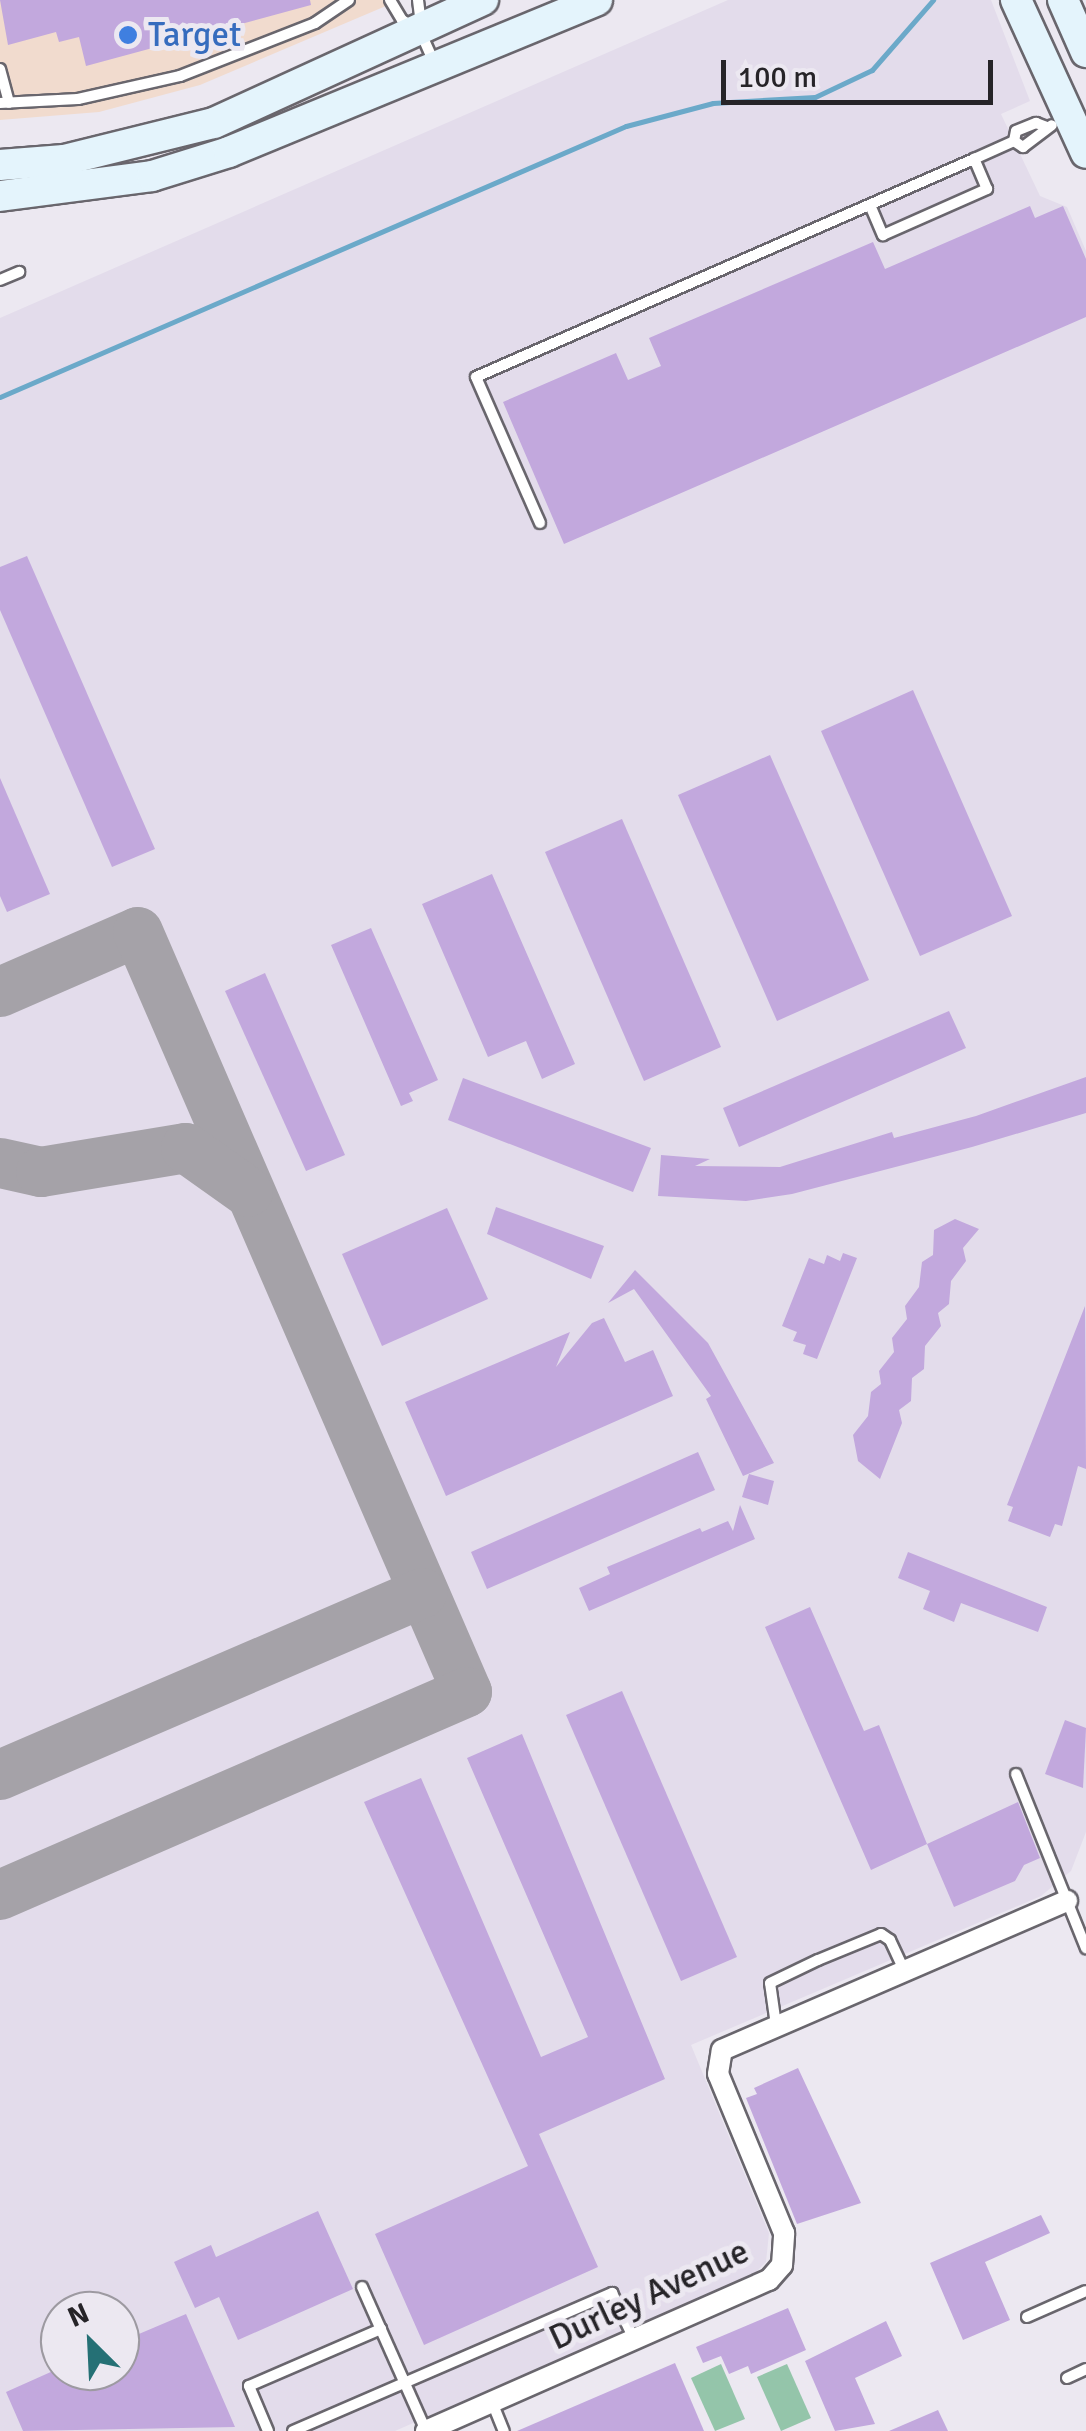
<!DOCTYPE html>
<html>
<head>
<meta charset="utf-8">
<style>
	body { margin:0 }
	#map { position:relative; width:1086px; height:2431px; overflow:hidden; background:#ece8f1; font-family:Signika,sans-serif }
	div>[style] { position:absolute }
	.commercial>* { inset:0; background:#f1dbce }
	.built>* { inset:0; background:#e3dceb }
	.green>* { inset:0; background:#94c5aa }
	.stream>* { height:5px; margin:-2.5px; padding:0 2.5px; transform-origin:2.5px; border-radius:2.5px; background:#6ba9c9 }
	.taxiway>* { height:50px; margin:-25px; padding:0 25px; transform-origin:25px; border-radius:25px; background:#a5a2a8 }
	.building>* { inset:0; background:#c2a8dd }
	.roads { filter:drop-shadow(2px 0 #69666d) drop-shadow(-2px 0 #69666d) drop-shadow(0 2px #69666d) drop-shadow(0 -2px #69666d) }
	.lane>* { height:10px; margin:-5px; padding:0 5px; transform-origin:5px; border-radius:5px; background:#fff }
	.street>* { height:20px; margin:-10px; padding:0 10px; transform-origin:10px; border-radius:10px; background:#fff }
	.secondary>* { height:30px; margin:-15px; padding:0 15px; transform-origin:15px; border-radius:15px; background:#e4f4fc }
	.dots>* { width:28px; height:28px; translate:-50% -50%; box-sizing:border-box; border:5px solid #ece8f1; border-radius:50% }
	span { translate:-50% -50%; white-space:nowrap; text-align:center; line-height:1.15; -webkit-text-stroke:10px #ece8f1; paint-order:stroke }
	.shop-label { font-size:35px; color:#366cbe }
	.left { translate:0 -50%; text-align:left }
	.street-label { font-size:35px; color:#262428 }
	.north { position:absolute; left:40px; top:2291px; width:100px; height:100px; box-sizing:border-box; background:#ece8f1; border:2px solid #9d9aa1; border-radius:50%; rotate:336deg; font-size:28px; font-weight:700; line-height:40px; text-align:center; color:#262428 }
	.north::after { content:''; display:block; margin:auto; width:35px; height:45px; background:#257075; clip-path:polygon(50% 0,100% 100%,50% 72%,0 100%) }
	.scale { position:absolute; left:721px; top:60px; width:272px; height:45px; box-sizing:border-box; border:5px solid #262428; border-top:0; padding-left:12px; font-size:30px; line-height:35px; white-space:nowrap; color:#262428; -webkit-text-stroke:8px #ece8f1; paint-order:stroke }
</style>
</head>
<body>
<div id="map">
	<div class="commercial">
		<i style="clip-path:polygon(0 0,400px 0,200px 85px,99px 112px,0 120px)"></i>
	</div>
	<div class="built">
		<i style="clip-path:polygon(evenodd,728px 0,991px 0,1030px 101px,1001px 114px,1040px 196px,1067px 207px,1086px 251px,1086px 1832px,1071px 1871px,1041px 1896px,691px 2045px,769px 2233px,766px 2262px,755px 2273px,395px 2431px,0 2431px,0 318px,728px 0,60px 2311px,120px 2311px,120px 2371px,60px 2371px,60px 2311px)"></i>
	</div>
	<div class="green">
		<i style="clip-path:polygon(721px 2364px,745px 2419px,715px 2431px,691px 2378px)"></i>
		<i style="clip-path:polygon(787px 2364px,811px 2418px,781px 2431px,757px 2377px)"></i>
	</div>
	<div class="stream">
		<i style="left:0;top:397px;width:682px;rotate:-23.41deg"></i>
		<i style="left:626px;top:126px;width:90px;rotate:-14.8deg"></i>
		<i style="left:713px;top:103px;width:102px;rotate:-3.4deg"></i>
		<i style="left:815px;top:97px;width:63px;rotate:-25.3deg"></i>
		<i style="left:872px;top:70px;width:93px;rotate:-48.9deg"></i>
	</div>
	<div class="taxiway">
		<i style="left:0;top:992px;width:150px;rotate:-23.5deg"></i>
		<i style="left:138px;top:932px;width:828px;rotate:66.59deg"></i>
		<i style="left:467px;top:1692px;width:509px;rotate:156.51deg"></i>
		<i style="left:0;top:1163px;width:42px;rotate:12.4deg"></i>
		<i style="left:41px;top:1172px;width:147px;rotate:-9.4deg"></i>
		<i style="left:186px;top:1148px;width:76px;rotate:35.4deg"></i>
		<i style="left:0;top:1775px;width:460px;rotate:-23.3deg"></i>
	</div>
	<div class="building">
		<i style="clip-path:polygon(0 0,310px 0,311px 5px,86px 66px,79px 37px,59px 42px,56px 32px,8px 45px)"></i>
		<i style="clip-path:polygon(1030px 206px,1035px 218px,1063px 206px,1086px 259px,1086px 317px,564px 544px,503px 402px,616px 353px,628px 380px,661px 366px,649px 338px,873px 242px,885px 269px)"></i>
		<i style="clip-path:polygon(27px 556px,155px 849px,112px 867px,0 610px,0 567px)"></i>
		<i style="clip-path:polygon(913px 690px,1012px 916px,920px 956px,821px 731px)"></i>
		<i style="clip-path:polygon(770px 755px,869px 980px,777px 1021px,678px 795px)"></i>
		<i style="clip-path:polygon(0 778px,50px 894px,7px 912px,0 896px)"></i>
		<i style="clip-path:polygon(622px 819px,721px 1047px,644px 1081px,545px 852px)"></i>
		<i style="clip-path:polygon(492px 874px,575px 1064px,542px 1079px,526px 1041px,488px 1057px,422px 904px)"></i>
		<i style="clip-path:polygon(371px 928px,438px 1080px,409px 1093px,413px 1101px,401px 1106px,331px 945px)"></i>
		<i style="clip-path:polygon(265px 973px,345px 1155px,306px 1171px,225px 991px)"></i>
		<i style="clip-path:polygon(949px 1011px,966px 1048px,739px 1147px,723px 1108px)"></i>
		<i style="clip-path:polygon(1086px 1077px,1086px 1113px,972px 1147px,792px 1194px,746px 1201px,658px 1196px,661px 1155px,710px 1159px,695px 1166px,780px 1167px,892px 1132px,894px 1138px,976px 1116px)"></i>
		<i style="clip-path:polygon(463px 1078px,651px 1148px,633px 1192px,448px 1120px)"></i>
		<i style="clip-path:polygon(496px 1207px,604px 1246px,591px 1279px,487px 1234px)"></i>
		<i style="clip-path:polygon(447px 1208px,488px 1299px,382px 1346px,342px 1254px)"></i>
		<i style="clip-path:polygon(955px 1219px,979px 1229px,963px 1248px,966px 1261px,951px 1281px,949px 1304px,938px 1313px,941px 1326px,925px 1346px,924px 1369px,912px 1378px,911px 1401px,899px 1410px,902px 1423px,880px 1479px,858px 1461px,853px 1435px,868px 1416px,871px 1392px,881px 1384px,879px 1371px,894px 1352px,892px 1338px,907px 1319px,905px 1306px,919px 1287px,922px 1262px,933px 1255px,934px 1230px)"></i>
		<i style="clip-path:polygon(843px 1253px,857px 1258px,817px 1359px,803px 1354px,806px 1345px,793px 1341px,797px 1332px,782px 1326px,809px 1258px,824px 1264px,827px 1255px,840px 1261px)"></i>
		<i style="clip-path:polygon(635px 1270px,708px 1343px,774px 1463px,743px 1476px,706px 1399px,711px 1396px,634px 1289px,608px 1303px)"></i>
		<i style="clip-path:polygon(1085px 1306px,1086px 1469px,1078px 1466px,1062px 1526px,1055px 1524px,1050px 1537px,1008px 1521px,1013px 1507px,1007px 1505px)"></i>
		<i style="clip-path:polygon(604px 1318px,625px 1362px,653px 1350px,673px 1396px,446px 1496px,405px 1402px,570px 1332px,556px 1367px,592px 1323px)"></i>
		<i style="clip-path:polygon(698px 1452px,715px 1490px,487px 1589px,471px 1552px)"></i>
		<i style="clip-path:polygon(749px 1474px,774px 1481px,768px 1505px,742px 1497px)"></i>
		<i style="clip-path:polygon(740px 1505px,755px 1539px,589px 1611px,579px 1588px,610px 1574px,607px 1567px,700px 1528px,702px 1532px,728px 1521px,733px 1531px)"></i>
		<i style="clip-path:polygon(908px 1552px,1047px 1607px,1038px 1632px,961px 1603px,954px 1622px,923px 1609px,930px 1591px,898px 1578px)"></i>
		<i style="clip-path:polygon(810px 1607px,864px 1731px,879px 1725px,927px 1844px,871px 1870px,765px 1627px)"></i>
		<i style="clip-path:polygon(622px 1691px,737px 1957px,681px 1981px,566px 1715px)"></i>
		<i style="clip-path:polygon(1065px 1720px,1086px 1728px,1083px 1788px,1045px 1774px)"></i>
		<i style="clip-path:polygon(522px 1734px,665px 2079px,539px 2134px,598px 2267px,424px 2345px,375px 2234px,528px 2166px,364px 1802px,421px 1778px,541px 2057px,588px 2037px,467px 1758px)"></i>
		<i style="clip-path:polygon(1018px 1802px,1040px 1858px,1024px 1865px,1015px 1881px,954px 1907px,927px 1844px)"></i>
		<i style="clip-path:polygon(798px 2068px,861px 2203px,797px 2224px,746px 2098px,757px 2094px,754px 2088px)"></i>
		<i style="clip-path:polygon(318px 2211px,353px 2289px,238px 2340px,219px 2297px,195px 2308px,174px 2262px,211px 2245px,216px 2257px)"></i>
		<i style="clip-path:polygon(1041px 2215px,1050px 2233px,985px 2262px,1010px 2320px,963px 2340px,930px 2263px)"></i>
		<i style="clip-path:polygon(788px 2308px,806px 2350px,751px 2374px,748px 2366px,729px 2374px,721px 2356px,703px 2363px,696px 2347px)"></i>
		<i style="clip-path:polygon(186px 2314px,235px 2427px,23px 2431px,6px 2392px,53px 2371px,120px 2371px,120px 2342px)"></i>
		<i style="clip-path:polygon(886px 2321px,902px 2356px,855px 2378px,875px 2424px,835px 2431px,805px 2361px)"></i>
		<i style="clip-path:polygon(675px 2363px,704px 2431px,517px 2431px)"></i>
		<i style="clip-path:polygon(938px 2410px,948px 2431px,889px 2431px)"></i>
	</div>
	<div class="roads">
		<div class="lane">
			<i style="left:390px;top:0;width:23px;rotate:59deg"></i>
			<i style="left:402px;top:20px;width:21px;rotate:31deg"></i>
			<i style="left:420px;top:31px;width:36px;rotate:66deg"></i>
			<i style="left:418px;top:0;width:25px;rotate:83deg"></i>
			<i style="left:0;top:69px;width:35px;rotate:75deg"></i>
			<i style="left:0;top:103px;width:78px;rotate:-2.9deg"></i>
			<i style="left:78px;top:99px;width:105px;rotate:-12.7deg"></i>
			<i style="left:180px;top:76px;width:145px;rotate:-21.4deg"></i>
			<i style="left:315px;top:23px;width:41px;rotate:-34.1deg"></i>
			<i style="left:1014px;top:141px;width:11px;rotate:34deg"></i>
			<i style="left:1023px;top:147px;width:36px;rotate:-37deg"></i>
			<i style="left:870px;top:205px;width:33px;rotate:67deg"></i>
			<i style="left:883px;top:235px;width:114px;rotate:-23.9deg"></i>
			<i style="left:987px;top:189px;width:33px;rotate:-113deg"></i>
			<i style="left:0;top:280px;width:21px;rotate:-23deg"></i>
			<i style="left:540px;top:523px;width:159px;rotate:-113.7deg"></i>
			<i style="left:476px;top:377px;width:544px;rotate:-23.64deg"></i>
			<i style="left:974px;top:159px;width:44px;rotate:-24.2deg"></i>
			<i style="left:1014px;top:141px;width:10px;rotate:-79deg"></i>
			<i style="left:1016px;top:131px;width:22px;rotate:-22deg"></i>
			<i style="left:1036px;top:123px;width:12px;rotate:20deg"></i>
			<i style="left:1016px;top:1774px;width:188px;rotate:68.1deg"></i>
			<i style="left:776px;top:2025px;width:42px;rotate:-98.1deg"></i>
			<i style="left:770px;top:1983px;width:53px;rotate:-25.6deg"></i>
			<i style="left:818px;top:1960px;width:68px;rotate:-22.4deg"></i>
			<i style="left:881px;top:1934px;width:11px;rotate:34deg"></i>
			<i style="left:890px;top:1940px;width:33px;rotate:65deg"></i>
			<i style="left:362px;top:2287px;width:158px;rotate:66deg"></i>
			<i style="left:1027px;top:2317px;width:64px;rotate:-23.8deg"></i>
			<i style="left:1067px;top:2378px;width:21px;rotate:-25deg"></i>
			<i style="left:492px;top:2402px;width:31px;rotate:68deg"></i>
			<i style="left:268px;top:2431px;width:49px;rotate:-112.9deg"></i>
			<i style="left:249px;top:2386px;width:144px;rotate:-23.4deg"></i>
			<i style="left:293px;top:2431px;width:348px;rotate:-23.4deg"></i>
			<i style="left:612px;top:2293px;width:51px;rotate:64.4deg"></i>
		</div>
		<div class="street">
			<i style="left:426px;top:2431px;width:375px;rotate:-23.8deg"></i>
			<i style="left:769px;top:2280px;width:20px;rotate:-49deg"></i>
			<i style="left:782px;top:2265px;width:32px;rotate:-86deg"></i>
			<i style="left:784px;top:2233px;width:172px;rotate:-112.5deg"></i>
			<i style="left:718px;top:2074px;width:24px;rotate:-81deg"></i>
			<i style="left:722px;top:2050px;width:376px;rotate:-23.4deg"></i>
		</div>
		<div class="secondary">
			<i style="left:1016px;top:0;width:168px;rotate:65.4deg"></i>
			<i style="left:1063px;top:0;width:57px;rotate:66.1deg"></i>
			<i style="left:0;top:165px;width:64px;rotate:-4.5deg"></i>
			<i style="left:64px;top:160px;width:154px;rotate:-13.9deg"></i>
			<i style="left:214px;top:123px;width:296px;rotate:-24.6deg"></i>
			<i style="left:0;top:196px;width:153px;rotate:-7.5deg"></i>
			<i style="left:152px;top:176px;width:81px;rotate:-17.3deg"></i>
			<i style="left:229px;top:152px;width:398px;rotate:-22.4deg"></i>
		</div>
	</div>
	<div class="dots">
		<i style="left:128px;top:35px;background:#3f7fe0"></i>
	</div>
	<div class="shop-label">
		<span class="left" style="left:148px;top:35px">Target</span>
	</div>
	<div class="street-label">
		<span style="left:649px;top:2295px;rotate:-25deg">Durley Avenue</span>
	</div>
	<div class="north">N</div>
	<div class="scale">100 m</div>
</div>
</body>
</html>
